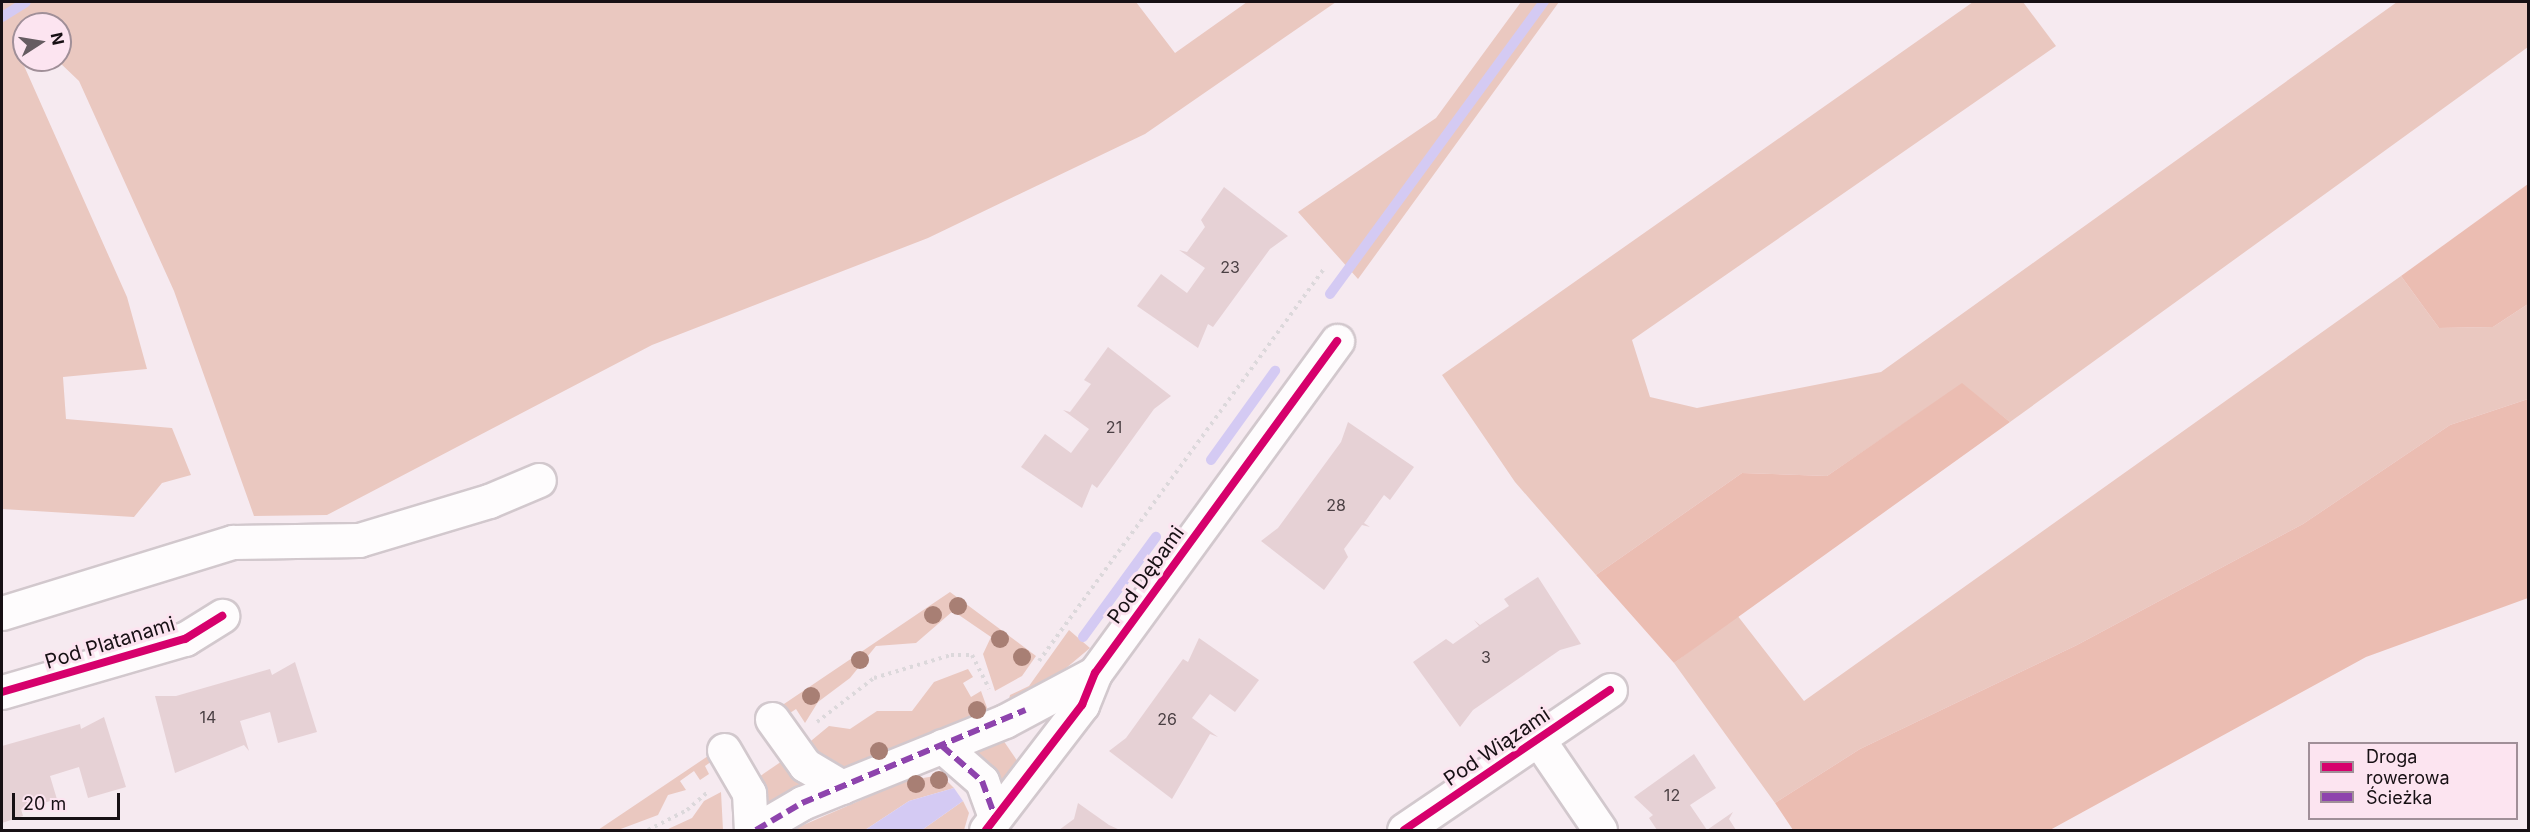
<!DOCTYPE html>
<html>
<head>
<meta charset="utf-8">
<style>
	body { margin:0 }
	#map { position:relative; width:2530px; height:832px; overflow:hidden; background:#f6eaf0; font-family:Inter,sans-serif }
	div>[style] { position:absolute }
	.green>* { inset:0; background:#eac8c0 }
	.forest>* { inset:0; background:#ebbdb2 }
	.water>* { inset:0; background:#d4caf3 }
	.stream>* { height:10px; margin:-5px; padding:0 5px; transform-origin:5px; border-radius:5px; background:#d4caf3 }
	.building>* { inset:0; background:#e6d1d5 }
	.path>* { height:4px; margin-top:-2px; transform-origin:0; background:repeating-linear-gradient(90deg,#dcd8db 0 3px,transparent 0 7.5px) }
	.roads { filter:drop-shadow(2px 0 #d2c8cd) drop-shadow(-2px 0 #d2c8cd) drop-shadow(0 2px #d2c8cd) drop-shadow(0 -2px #d2c8cd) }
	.minor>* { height:33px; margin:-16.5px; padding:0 16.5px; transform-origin:16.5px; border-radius:16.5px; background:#fefcfd }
	.quiet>* { height:6px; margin-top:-3px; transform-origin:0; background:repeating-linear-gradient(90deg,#8e44ad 0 12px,transparent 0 18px) }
	.cycleway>* { height:8px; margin:-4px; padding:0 4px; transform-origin:4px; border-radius:4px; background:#d6006c }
	.trees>* { width:18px; height:18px; margin:-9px; border-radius:50%; background:#a87f74 }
	span { translate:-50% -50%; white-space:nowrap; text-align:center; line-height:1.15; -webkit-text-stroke:6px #fce4f0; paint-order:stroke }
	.number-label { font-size:16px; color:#4b4044 }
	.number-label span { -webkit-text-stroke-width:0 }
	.street-label { font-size:20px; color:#171014 }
	.frame { position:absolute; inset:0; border:3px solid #171014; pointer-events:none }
	.legend { position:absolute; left:2308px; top:742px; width:210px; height:78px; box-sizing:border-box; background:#fce4f0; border:2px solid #a08f98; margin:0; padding:8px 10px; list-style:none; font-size:18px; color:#171014 }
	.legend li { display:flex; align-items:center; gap:12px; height:30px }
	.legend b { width:30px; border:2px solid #a08f98 }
	.north { position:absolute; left:12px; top:12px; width:60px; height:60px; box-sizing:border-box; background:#fce4f0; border:2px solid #a08f98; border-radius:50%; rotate:78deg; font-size:16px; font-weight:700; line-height:24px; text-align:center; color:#171014 }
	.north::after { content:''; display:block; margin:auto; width:21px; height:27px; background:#655c61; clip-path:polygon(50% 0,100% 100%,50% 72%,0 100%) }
	.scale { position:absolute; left:12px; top:793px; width:108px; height:27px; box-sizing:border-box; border:3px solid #171014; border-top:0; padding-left:8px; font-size:18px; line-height:21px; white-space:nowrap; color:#171014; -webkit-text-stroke:4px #fce4f0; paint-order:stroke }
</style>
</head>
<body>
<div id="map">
	<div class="green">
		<i style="clip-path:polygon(2px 2px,1136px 2px,1175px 53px,1247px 2px,1336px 2px,1145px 134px,928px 238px,652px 345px,327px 515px,254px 516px,174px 291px,79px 81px,57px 60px,60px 24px,24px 24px,21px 59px,127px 297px,147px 369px,63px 377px,66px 419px,172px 428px,191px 475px,162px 483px,134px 517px,2px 509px)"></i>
		<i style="clip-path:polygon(1521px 2px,1559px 2px,1358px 279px,1298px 212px,1436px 118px)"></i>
		<i style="clip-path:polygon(1973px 2px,2023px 2px,2056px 46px,1632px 340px,1650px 397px,1697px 408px,1881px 372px,2397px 2px,2528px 2px,2528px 47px,2010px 422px,1962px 384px,1827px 476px,1742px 473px,1596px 575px,1515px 482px,1442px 375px)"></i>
		<i style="clip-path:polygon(2401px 276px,2439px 328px,2493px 327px,2528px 304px,2528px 399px,2450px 425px,2303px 524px,2077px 645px,1860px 749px,1775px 803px,1674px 663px,1737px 615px,1804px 701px)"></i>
		<i style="clip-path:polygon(950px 592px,1036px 656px,1022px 676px,995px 691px,983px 654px,991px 637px,953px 611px,916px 643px,876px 646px,850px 678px,818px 702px,805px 723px,796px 709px,787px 715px,781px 706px)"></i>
		<i style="clip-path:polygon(1069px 630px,1090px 648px,1053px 679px,1008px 703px,1010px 695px,1029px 686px)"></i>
		<i style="clip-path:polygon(968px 669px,973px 677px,963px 683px,971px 697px,981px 691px,990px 716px,847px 769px,831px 766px,806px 745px,829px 726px,850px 729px,877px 711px,912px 711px,934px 682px)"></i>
		<i style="clip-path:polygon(1001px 737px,1020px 765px,1001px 787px,973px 755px,974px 749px)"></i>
		<i style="clip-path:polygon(711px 754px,715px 759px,705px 766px,709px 774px,700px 780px,694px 771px,680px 781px,686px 790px,668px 795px,658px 815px,618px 830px,598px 830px)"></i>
		<i style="clip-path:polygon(785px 759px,808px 782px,765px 808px,756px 779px)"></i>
		<i style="clip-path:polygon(941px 775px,954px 788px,909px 801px,865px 830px,792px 830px,905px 781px)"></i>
		<i style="clip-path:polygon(721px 792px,723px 830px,666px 830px,692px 818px,704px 801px)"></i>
		<i style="clip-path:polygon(963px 801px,969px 813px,964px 830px,922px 830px)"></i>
	</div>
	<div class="forest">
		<i style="clip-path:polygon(2528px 184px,2528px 304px,2493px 327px,2439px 328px,2401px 276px)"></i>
		<i style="clip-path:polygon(1962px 383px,2010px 422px,1674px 663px,1596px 575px,1742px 473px,1827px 476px)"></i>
		<i style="clip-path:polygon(2528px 399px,2528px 598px,2366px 657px,2050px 830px,1793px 830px,1775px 803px,1860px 749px,2077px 645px,2303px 524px,2450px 425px)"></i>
	</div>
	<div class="water">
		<i style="clip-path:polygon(954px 788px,963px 801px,922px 830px,865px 830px,909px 801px)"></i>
	</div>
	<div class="stream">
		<i style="left:2px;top:17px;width:28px;rotate:-32deg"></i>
		<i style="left:1330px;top:294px;width:362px;rotate:-53.8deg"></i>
		<i style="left:1211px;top:460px;width:110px;rotate:-54.3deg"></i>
		<i style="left:1083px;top:637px;width:124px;rotate:-53.9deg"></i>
	</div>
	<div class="building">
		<i style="clip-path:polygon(1224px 187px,1288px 236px,1270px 249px,1213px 327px,1208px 324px,1198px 348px,1137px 306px,1161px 274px,1187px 293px,1205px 268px,1179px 250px,1187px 252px,1205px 227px,1201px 220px)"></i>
		<i style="clip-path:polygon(1108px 347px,1171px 396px,1154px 409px,1097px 488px,1092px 484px,1082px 508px,1021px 467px,1045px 434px,1071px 453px,1089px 429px,1063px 410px,1070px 412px,1091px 384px,1084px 380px)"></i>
		<i style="clip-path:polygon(1348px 422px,1414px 467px,1390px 500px,1384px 495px,1364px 523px,1370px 527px,1362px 525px,1344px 549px,1348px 557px,1324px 590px,1261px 541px,1278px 528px,1341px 442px)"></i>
		<i style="clip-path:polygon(1538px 577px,1581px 644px,1560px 650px,1473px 710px,1460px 727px,1413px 662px,1446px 639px,1453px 644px,1479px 626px,1474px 620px,1480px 625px,1509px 606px,1504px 599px)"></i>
		<i style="clip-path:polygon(1199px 638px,1259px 680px,1235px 712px,1210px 694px,1192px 718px,1218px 737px,1210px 734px,1172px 799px,1109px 751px,1126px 738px,1183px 659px,1188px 662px)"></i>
		<i style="clip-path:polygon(295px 662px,317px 732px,278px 743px,270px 712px,240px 721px,249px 751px,244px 745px,175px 773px,155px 696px,176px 696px,270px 669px,272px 675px)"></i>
		<i style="clip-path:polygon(104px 717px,126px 787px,88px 798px,79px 767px,50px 776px,59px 806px,54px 800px,21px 809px,23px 816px,2px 823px,2px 746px,80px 724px,81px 729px)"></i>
		<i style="clip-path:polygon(1694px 754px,1716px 788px,1690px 805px,1707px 830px,1733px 812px,1729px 819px,1736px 830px,1657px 830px,1649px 818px,1653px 815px,1634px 797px)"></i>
		<i style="clip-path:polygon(1078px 803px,1109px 825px,1120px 830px,1059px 830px,1074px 819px)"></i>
	</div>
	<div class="path">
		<i style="left:1039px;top:661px;width:485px;rotate:-54deg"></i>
		<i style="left:817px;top:722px;width:72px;rotate:-37.7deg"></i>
		<i style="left:874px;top:678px;width:80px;rotate:-16.6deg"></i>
		<i style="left:951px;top:655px;width:21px"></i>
		<i style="left:972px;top:655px;width:38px;rotate:63deg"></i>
		<i style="left:648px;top:830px;width:44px;rotate:-27.1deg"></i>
		<i style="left:687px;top:810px;width:29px;rotate:-41deg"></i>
	</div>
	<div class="roads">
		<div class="minor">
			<i style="left:2px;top:613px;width:242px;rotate:-17.1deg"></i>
			<i style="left:233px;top:542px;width:126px;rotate:-0.9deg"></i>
			<i style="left:359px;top:540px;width:136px;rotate:-16.7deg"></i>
			<i style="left:489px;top:501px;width:54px;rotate:-22.8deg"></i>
			<i style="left:2px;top:692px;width:191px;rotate:-16.2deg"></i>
			<i style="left:185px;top:639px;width:44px;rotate:-31.9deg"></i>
			<i style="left:772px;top:719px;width:57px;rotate:54.3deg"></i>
			<i style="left:805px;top:765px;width:43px;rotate:30.7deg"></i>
			<i style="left:1538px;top:739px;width:110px;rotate:55.7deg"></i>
			<i style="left:942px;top:746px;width:53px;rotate:41.2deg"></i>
			<i style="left:982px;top:781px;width:37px;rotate:70deg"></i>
			<i style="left:724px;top:750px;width:50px;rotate:59.8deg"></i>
			<i style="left:749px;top:793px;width:37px;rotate:87deg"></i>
			<i style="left:756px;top:830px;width:53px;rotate:-30.4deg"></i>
			<i style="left:802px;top:803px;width:219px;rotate:-22deg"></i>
			<i style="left:1005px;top:721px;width:102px;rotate:-28.1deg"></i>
			<i style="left:986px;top:830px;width:158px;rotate:-52.5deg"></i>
			<i style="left:1082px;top:705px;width:35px;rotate:-68deg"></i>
			<i style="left:1095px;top:673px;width:411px;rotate:-53.9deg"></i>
			<i style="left:1404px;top:830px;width:249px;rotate:-34.2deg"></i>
		</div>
	</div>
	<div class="quiet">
		<i style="left:942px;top:746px;width:53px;rotate:41.2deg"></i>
		<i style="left:982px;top:781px;width:37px;rotate:70deg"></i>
		<i style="left:756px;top:830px;width:53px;rotate:-30.4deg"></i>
		<i style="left:802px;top:803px;width:242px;rotate:-22.6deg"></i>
	</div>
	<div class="cycleway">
		<i style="left:2px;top:692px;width:191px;rotate:-16.2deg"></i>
		<i style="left:185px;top:639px;width:44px;rotate:-31.9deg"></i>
		<i style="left:986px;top:830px;width:158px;rotate:-52.5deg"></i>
		<i style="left:1082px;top:705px;width:35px;rotate:-68deg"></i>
		<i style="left:1095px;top:673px;width:411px;rotate:-53.9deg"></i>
		<i style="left:1404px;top:830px;width:249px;rotate:-34.2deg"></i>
	</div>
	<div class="trees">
		<i style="left:958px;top:606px"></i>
		<i style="left:933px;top:615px"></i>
		<i style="left:1000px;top:639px"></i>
		<i style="left:1022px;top:657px"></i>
		<i style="left:860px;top:660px"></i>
		<i style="left:811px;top:696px"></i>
		<i style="left:977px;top:710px"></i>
		<i style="left:879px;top:751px"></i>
		<i style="left:939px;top:780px"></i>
		<i style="left:916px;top:784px"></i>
	</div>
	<div class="number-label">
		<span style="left:1230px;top:267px">23</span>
		<span style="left:1114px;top:427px">21</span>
		<span style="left:1336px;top:505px">28</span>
		<span style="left:1486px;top:657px">3</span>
		<span style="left:208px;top:717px">14</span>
		<span style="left:1167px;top:719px">26</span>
		<span style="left:1672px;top:795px">12</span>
	</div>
	<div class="street-label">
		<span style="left:1146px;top:575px;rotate:-54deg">Pod Dębami</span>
		<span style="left:110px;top:643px;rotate:-17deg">Pod Platanami</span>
		<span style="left:1497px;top:747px;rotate:-34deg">Pod Wiązami</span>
	</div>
	<div class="frame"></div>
	<ul class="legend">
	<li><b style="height:8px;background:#d6006c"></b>Droga rowerowa</li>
	<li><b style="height:8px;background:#8e44ad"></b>Ścieżka</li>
	</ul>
	<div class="north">N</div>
	<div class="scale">20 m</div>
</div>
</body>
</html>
